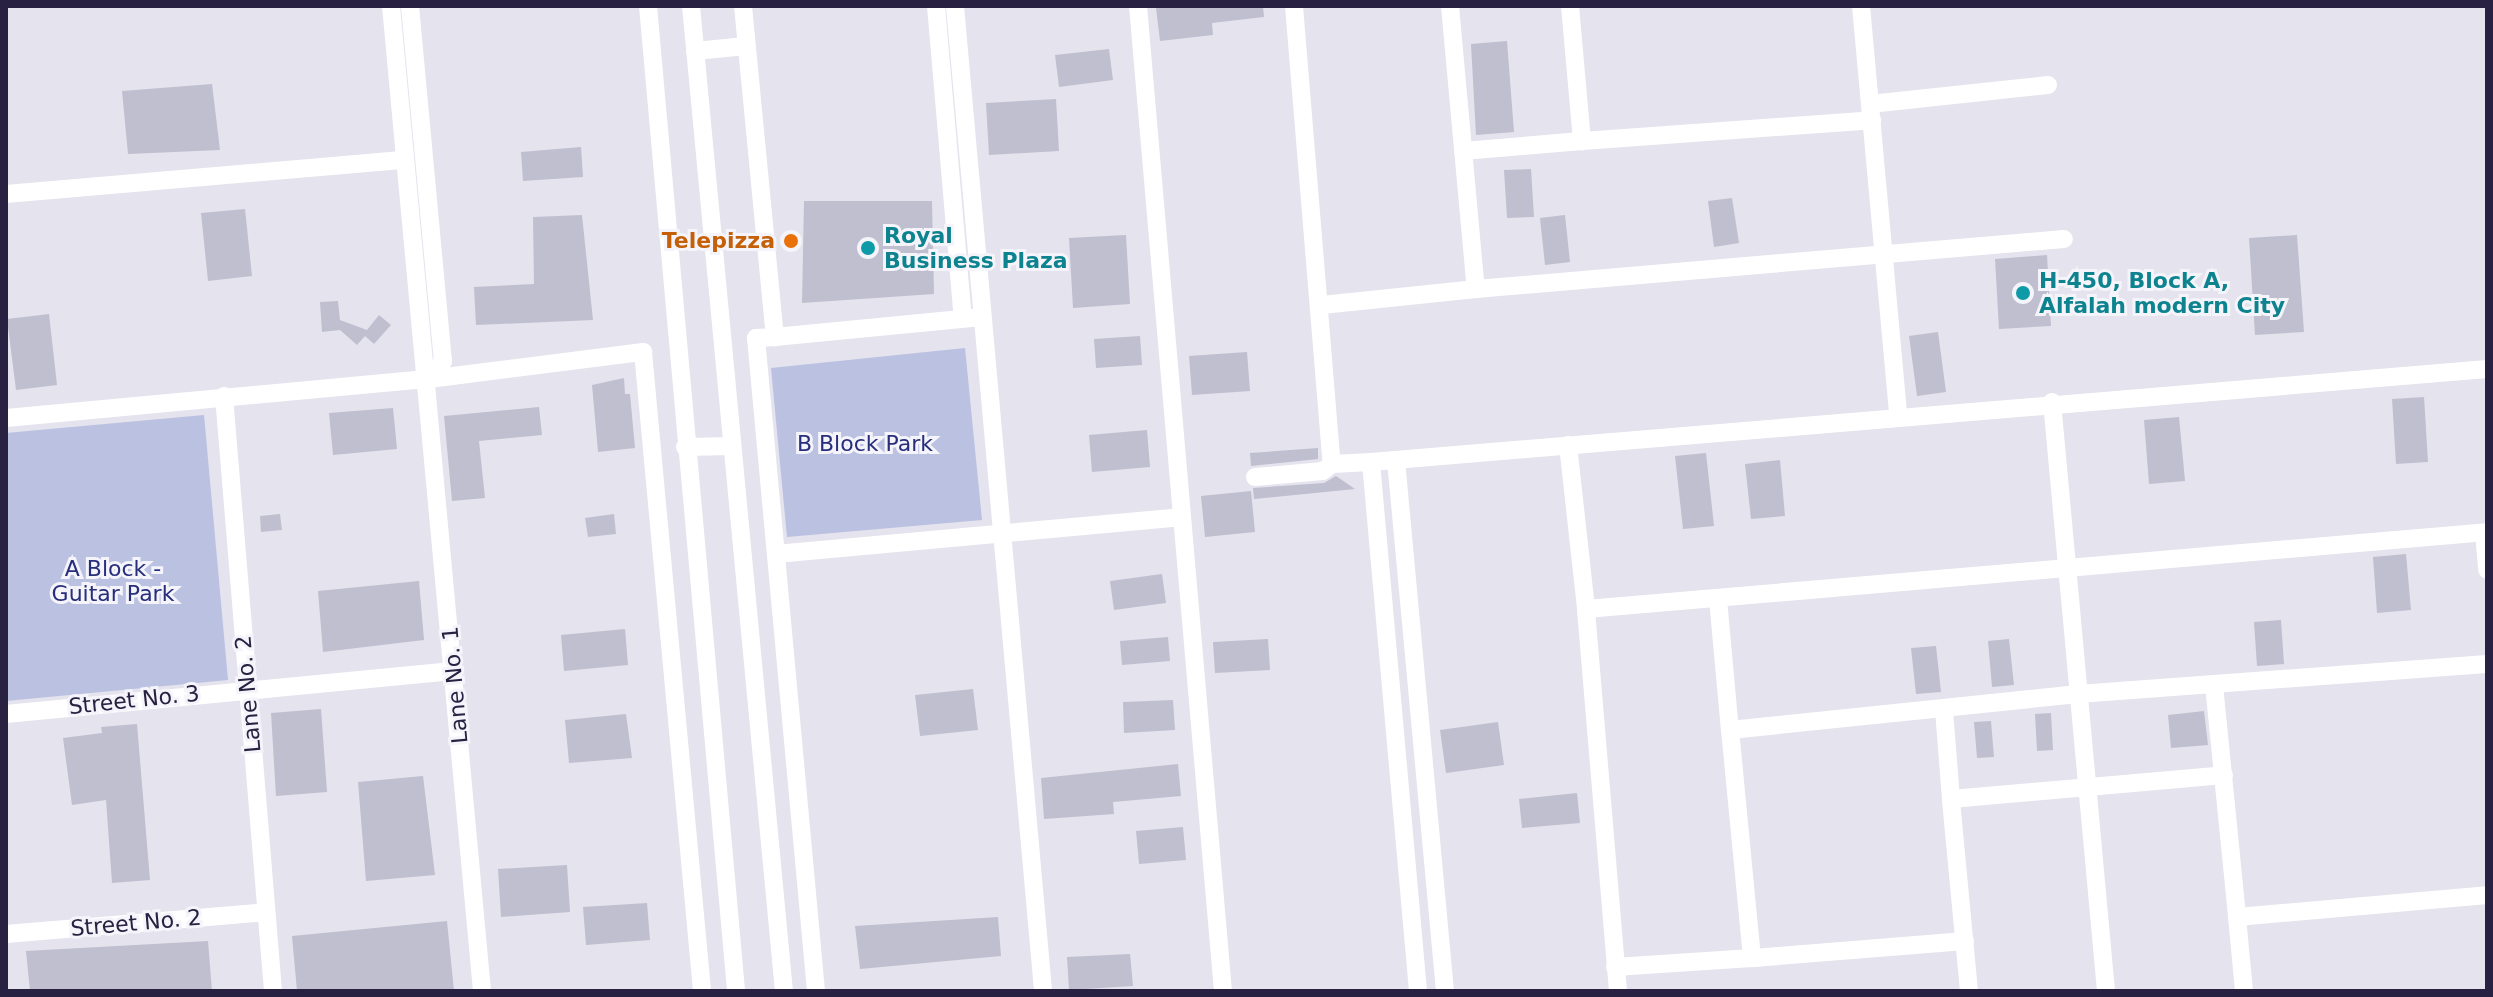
<!DOCTYPE html>
<html>
<head>
<meta charset="utf-8">
<style>
	body { margin:0 }
	#map { position:relative; width:2493px; height:997px; overflow:hidden; background:#e4e3ee; font-family:"DejaVu Sans",sans-serif }
	div>[style] { position:absolute }
	.green>* { inset:0; background:#bac1e1 }
	.building>* { inset:0; background:#c0bfcf }
	.street>* { height:18px; margin:-9px; padding:0 9px; transform-origin:9px; border-radius:9px; background:#fff }
	.dots>* { width:22px; height:22px; translate:-50% -50%; box-sizing:border-box; border:4px solid #f4f4fa; border-radius:50% }
	span { translate:-50% -50%; white-space:nowrap; text-align:center; line-height:1.15; -webkit-text-stroke:6px #f4f4fa; paint-order:stroke }
	.culture-label { font-size:22px; color:#0d838f; font-weight:700 }
	.left { translate:0 -50%; text-align:left }
	.food-label { font-size:22px; color:#c56008; font-weight:700 }
	.right { translate:-100% -50%; text-align:right }
	.park-label { font-size:22px; color:#272e7c }
	.street-label { font-size:22px; color:#292141 }
	.frame { position:absolute; inset:0; border:8px solid #292141; pointer-events:none }
</style>
</head>
<body>
<div id="map">
	<div class="green">
		<i style="clip-path:polygon(965px 348px,982px 520px,787px 537px,771px 368px)"></i>
		<i style="clip-path:polygon(204px 415px,228px 680px,6px 701px,6px 433px)"></i>
	</div>
	<div class="building">
		<i style="clip-path:polygon(1176px 6px,1263px 6px,1264px 17px,1212px 23px,1213px 35px,1160px 41px,1156px 8px)"></i>
		<i style="clip-path:polygon(1507px 41px,1514px 132px,1476px 135px,1471px 44px)"></i>
		<i style="clip-path:polygon(1109px 49px,1113px 80px,1059px 87px,1055px 55px)"></i>
		<i style="clip-path:polygon(212px 84px,220px 150px,128px 154px,122px 91px)"></i>
		<i style="clip-path:polygon(1056px 99px,1059px 151px,989px 155px,986px 103px)"></i>
		<i style="clip-path:polygon(581px 147px,583px 177px,523px 181px,521px 152px)"></i>
		<i style="clip-path:polygon(1531px 169px,1534px 217px,1507px 218px,1504px 170px)"></i>
		<i style="clip-path:polygon(1732px 198px,1739px 243px,1714px 247px,1708px 201px)"></i>
		<i style="clip-path:polygon(804px 201px,932px 201px,934px 294px,802px 303px)"></i>
		<i style="clip-path:polygon(245px 209px,252px 276px,208px 281px,201px 213px)"></i>
		<i style="clip-path:polygon(582px 215px,593px 320px,476px 325px,474px 287px,534px 284px,533px 217px)"></i>
		<i style="clip-path:polygon(1565px 215px,1570px 262px,1545px 265px,1540px 218px)"></i>
		<i style="clip-path:polygon(1126px 235px,1130px 304px,1073px 308px,1069px 238px)"></i>
		<i style="clip-path:polygon(2297px 235px,2304px 332px,2255px 335px,2249px 238px)"></i>
		<i style="clip-path:polygon(2047px 255px,2051px 326px,1999px 329px,1995px 259px)"></i>
		<i style="clip-path:polygon(338px 301px,340px 320px,367px 330px,379px 315px,391px 325px,374px 344px,365px 336px,357px 345px,340px 330px,322px 332px,320px 302px)"></i>
		<i style="clip-path:polygon(49px 314px,57px 385px,16px 390px,7px 319px)"></i>
		<i style="clip-path:polygon(1938px 332px,1946px 392px,1917px 396px,1909px 336px)"></i>
		<i style="clip-path:polygon(1140px 336px,1142px 365px,1096px 368px,1094px 339px)"></i>
		<i style="clip-path:polygon(1247px 352px,1250px 391px,1192px 395px,1189px 356px)"></i>
		<i style="clip-path:polygon(624px 378px,625px 394px,630px 394px,635px 448px,598px 452px,592px 385px)"></i>
		<i style="clip-path:polygon(2424px 397px,2428px 462px,2396px 464px,2392px 399px)"></i>
		<i style="clip-path:polygon(539px 407px,542px 435px,479px 441px,485px 498px,452px 501px,444px 416px)"></i>
		<i style="clip-path:polygon(393px 408px,397px 449px,333px 455px,329px 413px)"></i>
		<i style="clip-path:polygon(2179px 417px,2185px 481px,2149px 484px,2144px 420px)"></i>
		<i style="clip-path:polygon(1147px 430px,1150px 467px,1092px 472px,1089px 435px)"></i>
		<i style="clip-path:polygon(1318px 448px,1318px 459px,1251px 466px,1250px 453px)"></i>
		<i style="clip-path:polygon(1706px 453px,1714px 526px,1683px 529px,1675px 456px)"></i>
		<i style="clip-path:polygon(1780px 460px,1785px 516px,1751px 519px,1745px 464px)"></i>
		<i style="clip-path:polygon(1336px 476px,1355px 489px,1254px 499px,1253px 488px,1324px 483px)"></i>
		<i style="clip-path:polygon(1251px 491px,1255px 532px,1205px 537px,1201px 496px)"></i>
		<i style="clip-path:polygon(280px 514px,282px 530px,261px 532px,260px 516px)"></i>
		<i style="clip-path:polygon(614px 514px,616px 534px,588px 537px,585px 518px)"></i>
		<i style="clip-path:polygon(2406px 554px,2411px 610px,2377px 613px,2373px 557px)"></i>
		<i style="clip-path:polygon(1162px 574px,1166px 603px,1114px 610px,1110px 581px)"></i>
		<i style="clip-path:polygon(419px 581px,424px 640px,323px 652px,318px 591px)"></i>
		<i style="clip-path:polygon(2281px 620px,2284px 664px,2257px 666px,2254px 622px)"></i>
		<i style="clip-path:polygon(625px 629px,628px 665px,564px 671px,561px 635px)"></i>
		<i style="clip-path:polygon(1168px 637px,1170px 661px,1122px 665px,1120px 641px)"></i>
		<i style="clip-path:polygon(1268px 639px,1270px 670px,1215px 673px,1213px 642px)"></i>
		<i style="clip-path:polygon(2009px 639px,2014px 685px,1992px 687px,1988px 641px)"></i>
		<i style="clip-path:polygon(1936px 646px,1941px 692px,1916px 694px,1911px 648px)"></i>
		<i style="clip-path:polygon(973px 689px,978px 730px,920px 736px,915px 695px)"></i>
		<i style="clip-path:polygon(1173px 700px,1175px 730px,1124px 733px,1123px 702px)"></i>
		<i style="clip-path:polygon(321px 709px,327px 792px,276px 796px,271px 713px)"></i>
		<i style="clip-path:polygon(2204px 711px,2208px 745px,2171px 748px,2168px 715px)"></i>
		<i style="clip-path:polygon(2051px 713px,2053px 750px,2037px 751px,2035px 714px)"></i>
		<i style="clip-path:polygon(626px 714px,632px 758px,569px 763px,565px 720px)"></i>
		<i style="clip-path:polygon(1991px 721px,1994px 757px,1977px 758px,1974px 722px)"></i>
		<i style="clip-path:polygon(1498px 722px,1504px 765px,1446px 773px,1440px 730px)"></i>
		<i style="clip-path:polygon(137px 724px,150px 880px,112px 883px,106px 800px,72px 805px,63px 738px,102px 733px,101px 727px)"></i>
		<i style="clip-path:polygon(1178px 764px,1181px 796px,1113px 802px,1114px 814px,1044px 819px,1041px 778px)"></i>
		<i style="clip-path:polygon(423px 776px,435px 875px,366px 881px,358px 782px)"></i>
		<i style="clip-path:polygon(1577px 793px,1580px 823px,1522px 828px,1519px 799px)"></i>
		<i style="clip-path:polygon(1183px 827px,1186px 860px,1139px 864px,1136px 831px)"></i>
		<i style="clip-path:polygon(567px 865px,570px 912px,501px 917px,498px 869px)"></i>
		<i style="clip-path:polygon(647px 903px,650px 940px,586px 945px,583px 907px)"></i>
		<i style="clip-path:polygon(998px 917px,1001px 956px,860px 969px,855px 926px)"></i>
		<i style="clip-path:polygon(447px 921px,454px 991px,297px 991px,292px 936px)"></i>
		<i style="clip-path:polygon(208px 941px,212px 991px,30px 991px,26px 951px)"></i>
		<i style="clip-path:polygon(1130px 954px,1133px 986px,1069px 990px,1067px 957px)"></i>
	</div>
	<div class="street">
		<i style="left:391px;top:6px;width:989px;rotate:84.72deg"></i>
		<i style="left:410px;top:6px;width:357px;rotate:84.7deg"></i>
		<i style="left:443px;top:361px;width:23px;rotate:128deg"></i>
		<i style="left:648px;top:6px;width:989px;rotate:84.89deg"></i>
		<i style="left:691px;top:6px;width:989px;rotate:84.61deg"></i>
		<i style="left:743px;top:6px;width:333px;rotate:84.5deg"></i>
		<i style="left:775px;top:337px;width:19px;rotate:177deg"></i>
		<i style="left:756px;top:338px;width:656px;rotate:84.75deg"></i>
		<i style="left:936px;top:6px;width:313px;rotate:85.1deg"></i>
		<i style="left:955px;top:6px;width:989px;rotate:84.89deg"></i>
		<i style="left:1138px;top:6px;width:989px;rotate:85.07deg"></i>
		<i style="left:1294px;top:6px;width:460px;rotate:85.3deg"></i>
		<i style="left:1332px;top:464px;width:39px;rotate:-3deg"></i>
		<i style="left:1450px;top:6px;width:284px;rotate:84.8deg"></i>
		<i style="left:1476px;top:289px;width:590px;rotate:-4.86deg"></i>
		<i style="left:1570px;top:6px;width:136px;rotate:84.9deg"></i>
		<i style="left:1582px;top:141px;width:291px;rotate:-4.1deg"></i>
		<i style="left:1861px;top:6px;width:411px;rotate:84.8deg"></i>
		<i style="left:695px;top:51px;width:51px;rotate:-5.6deg"></i>
		<i style="left:1870px;top:104px;width:179px;rotate:-6.1deg"></i>
		<i style="left:1463px;top:151px;width:119px;rotate:-4.8deg"></i>
		<i style="left:6px;top:194px;width:400px;rotate:-4.9deg"></i>
		<i style="left:1322px;top:305px;width:155px;rotate:-5.9deg"></i>
		<i style="left:775px;top:337px;width:200px;rotate:-5.5deg"></i>
		<i style="left:224px;top:396px;width:597px;rotate:85.29deg"></i>
		<i style="left:2052px;top:402px;width:591px;rotate:84.76deg"></i>
		<i style="left:6px;top:418px;width:425px;rotate:-5.3deg"></i>
		<i style="left:429px;top:379px;width:216px;rotate:-7.2deg"></i>
		<i style="left:643px;top:352px;width:642px;rotate:84.72deg"></i>
		<i style="left:1568px;top:445px;width:165px;rotate:83.7deg"></i>
		<i style="left:685px;top:447px;width:47px;rotate:-1.2deg"></i>
		<i style="left:1396px;top:460px;width:533px;rotate:84.73deg"></i>
		<i style="left:1255px;top:477px;width:68px;rotate:-5deg"></i>
		<i style="left:1323px;top:471px;width:11px;rotate:-38deg"></i>
		<i style="left:2484px;top:533px;width:37px;rotate:85deg"></i>
		<i style="left:776px;top:554px;width:406px;rotate:-5.2deg"></i>
		<i style="left:1718px;top:599px;width:132px;rotate:84.8deg"></i>
		<i style="left:2214px;top:685px;width:233px;rotate:84.3deg"></i>
		<i style="left:2237px;top:917px;width:251px;rotate:-5deg"></i>
		<i style="left:1944px;top:710px;width:89px;rotate:85.5deg"></i>
		<i style="left:6px;top:714px;width:449px;rotate:-5.5deg"></i>
		<i style="left:2237px;top:917px;width:74px;rotate:84.6deg"></i>
		<i style="left:6px;top:934px;width:261px;rotate:-4.8deg"></i>
		<i style="left:1965px;top:941px;width:214px;rotate:175.4deg"></i>
		<i style="left:1752px;top:958px;width:229px;rotate:-95.5deg"></i>
		<i style="left:1730px;top:730px;width:350px;rotate:-5.9deg"></i>
		<i style="left:2078px;top:694px;width:410px;rotate:-4.2deg"></i>
		<i style="left:1615px;top:967px;width:137px;rotate:-3.8deg"></i>
		<i style="left:1418px;top:991px;width:531px;rotate:-95.08deg"></i>
		<i style="left:1371px;top:462px;width:1120px;rotate:-4.76deg"></i>
		<i style="left:1618px;top:991px;width:383px;rotate:-94.8deg"></i>
		<i style="left:1586px;top:609px;width:904px;rotate:-4.88deg"></i>
		<i style="left:1969px;top:991px;width:193px;rotate:-95.4deg"></i>
		<i style="left:1951px;top:799px;width:274px;rotate:-5deg"></i>
	</div>
	<div class="dots">
		<i style="left:791px;top:241px;background:#e8710a"></i>
		<i style="left:868px;top:248px;background:#0f9aa8"></i>
		<i style="left:2023px;top:293px;background:#0f9aa8"></i>
	</div>
	<div class="culture-label">
		<span class="left" style="left:884px;top:248px">Royal<br>Business Plaza</span>
		<span class="left" style="left:2039px;top:293px">H-450, Block A,<br>Alfalah modern City</span>
	</div>
	<div class="food-label">
		<span class="right" style="left:775px;top:241px">Telepizza</span>
	</div>
	<div class="park-label">
		<span style="left:865px;top:444px">B Block Park</span>
		<span style="left:113px;top:581px">A Block -<br>Guitar Park</span>
	</div>
	<div class="street-label">
		<span style="left:455px;top:685px;rotate:-95deg">Lane No. 1</span>
		<span style="left:248px;top:694px;rotate:-95deg">Lane No. 2</span>
		<span style="left:134px;top:700px;rotate:-6deg">Street No. 3</span>
		<span style="left:136px;top:923px;rotate:-5deg">Street No. 2</span>
	</div>
	<div class="frame"></div>
</div>
</body>
</html>
